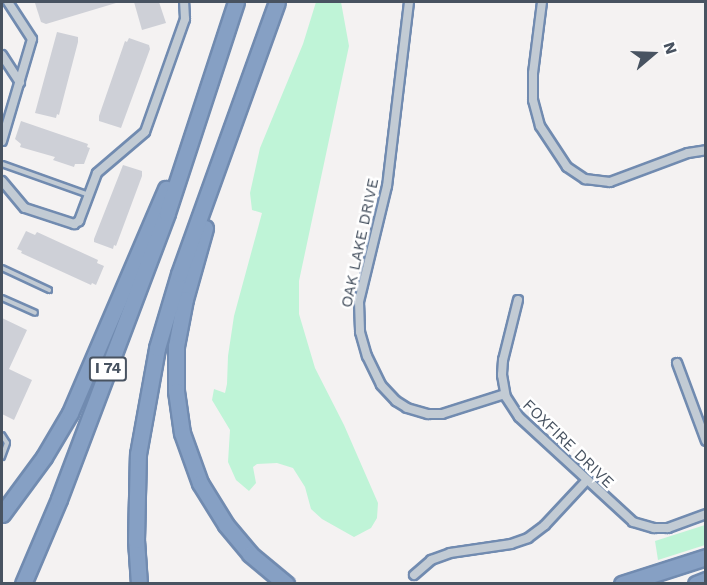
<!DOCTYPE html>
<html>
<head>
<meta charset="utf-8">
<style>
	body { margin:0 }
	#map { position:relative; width:707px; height:585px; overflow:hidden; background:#f4f2f2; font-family:"Work Sans",sans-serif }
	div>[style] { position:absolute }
	.green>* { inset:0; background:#bff4d7 }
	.building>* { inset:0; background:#ced0d7 }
	.roads { filter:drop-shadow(2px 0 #718bb0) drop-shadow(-2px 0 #718bb0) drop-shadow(0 2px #718bb0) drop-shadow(0 -2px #718bb0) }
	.service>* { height:4px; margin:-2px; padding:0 2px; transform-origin:2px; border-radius:2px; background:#c2cbd4 }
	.minor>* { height:8px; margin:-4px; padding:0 4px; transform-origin:4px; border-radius:4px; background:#c2cbd4 }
	.motorway>* { height:15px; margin:-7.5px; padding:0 7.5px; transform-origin:7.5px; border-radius:7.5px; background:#86a0c4 }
	span { translate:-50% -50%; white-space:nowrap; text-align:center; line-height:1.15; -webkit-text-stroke:5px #fff; paint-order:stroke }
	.shield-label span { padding:2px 4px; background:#fff; border:2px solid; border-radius:4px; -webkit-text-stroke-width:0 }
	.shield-label { font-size:15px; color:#485361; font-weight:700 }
	.street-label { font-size:16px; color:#485361 }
	.frame { position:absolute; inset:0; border:3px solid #485361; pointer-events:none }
	.north { position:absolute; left:623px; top:24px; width:60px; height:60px; -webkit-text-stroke:4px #fff; paint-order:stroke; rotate:71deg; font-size:16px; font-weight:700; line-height:24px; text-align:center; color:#485361 }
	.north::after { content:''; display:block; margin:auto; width:21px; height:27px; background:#485361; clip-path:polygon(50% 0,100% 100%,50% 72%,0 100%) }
</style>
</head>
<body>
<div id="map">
	<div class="green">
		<i style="clip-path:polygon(316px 2px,341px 2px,349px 46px,299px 281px,299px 314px,315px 368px,344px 425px,378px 503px,377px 518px,371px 528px,354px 537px,322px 519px,311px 509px,305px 487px,293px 468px,277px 463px,257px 464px,253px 467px,256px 483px,249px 491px,236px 480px,228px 462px,230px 430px,212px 400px,214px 389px,225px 393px,227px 384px,228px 356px,234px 316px,262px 213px,252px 210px,250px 193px,260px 148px,303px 44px)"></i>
		<i style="clip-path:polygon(705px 525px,705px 545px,658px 560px,655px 541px)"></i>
	</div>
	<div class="building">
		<i style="clip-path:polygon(40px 2px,115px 2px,116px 3px,46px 24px,41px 22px,35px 3px)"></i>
		<i style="clip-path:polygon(134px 2px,159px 2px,166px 23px,142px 30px)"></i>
		<i style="clip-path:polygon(57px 32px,78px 37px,78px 42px,59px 115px,57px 114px,56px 118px,35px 113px)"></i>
		<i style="clip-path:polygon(129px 38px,149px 45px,150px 49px,121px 128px,99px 121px,99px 116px,125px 41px,127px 42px)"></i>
		<i style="clip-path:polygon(21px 121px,88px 144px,87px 147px,90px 148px,84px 164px,75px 164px,74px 167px,53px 160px,55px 157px,20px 147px,21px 144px,15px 139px)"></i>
		<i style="clip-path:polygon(123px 165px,142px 171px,142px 176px,116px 246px,114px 245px,113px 249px,94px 242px,94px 239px)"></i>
		<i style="clip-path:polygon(26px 231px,35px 235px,37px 232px,98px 260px,97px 263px,104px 266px,96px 285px,92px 283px,91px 285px,21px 253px,22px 251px,17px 249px)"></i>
		<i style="clip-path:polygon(2px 318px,27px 330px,9px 369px,32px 380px,14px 420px,2px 414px)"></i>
	</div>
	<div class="roads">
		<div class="service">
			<i style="left:2px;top:164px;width:92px;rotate:19.6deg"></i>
			<i style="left:2px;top:268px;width:52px;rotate:25.1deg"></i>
			<i style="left:2px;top:298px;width:36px;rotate:24deg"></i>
			<i style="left:2px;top:435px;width:9px;rotate:58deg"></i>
			<i style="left:7px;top:443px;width:15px;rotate:110deg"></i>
		</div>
		<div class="minor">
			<i style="left:409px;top:2px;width:185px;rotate:96.8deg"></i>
			<i style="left:387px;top:186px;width:119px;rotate:103.6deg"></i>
			<i style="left:359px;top:302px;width:30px;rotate:88deg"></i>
			<i style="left:360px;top:332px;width:25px;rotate:74deg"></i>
			<i style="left:367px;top:356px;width:32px;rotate:64deg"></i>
			<i style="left:381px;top:385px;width:22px;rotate:47deg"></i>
			<i style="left:396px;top:401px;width:13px;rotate:32deg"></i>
			<i style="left:407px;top:408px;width:22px;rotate:16deg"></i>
			<i style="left:428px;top:414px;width:14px"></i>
			<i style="left:442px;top:414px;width:66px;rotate:-17.6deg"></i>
			<i style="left:542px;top:2px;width:72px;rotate:97.2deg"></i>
			<i style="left:533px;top:73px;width:27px;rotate:90deg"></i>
			<i style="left:533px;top:100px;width:27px;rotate:75deg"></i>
			<i style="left:540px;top:126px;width:49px;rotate:56.6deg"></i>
			<i style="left:567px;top:167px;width:22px;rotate:34deg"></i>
			<i style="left:585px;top:179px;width:25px;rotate:7deg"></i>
			<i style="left:610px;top:182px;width:83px;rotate:-20.4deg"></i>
			<i style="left:688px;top:153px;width:18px;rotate:-9deg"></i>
			<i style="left:2px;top:55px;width:33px;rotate:57deg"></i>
			<i style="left:2px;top:141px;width:106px;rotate:-73.6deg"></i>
			<i style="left:32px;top:39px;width:44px;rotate:-123deg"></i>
			<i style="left:2px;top:181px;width:35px;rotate:50deg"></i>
			<i style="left:25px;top:208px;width:52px;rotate:18.1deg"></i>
			<i style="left:74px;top:224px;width:6px;rotate:-31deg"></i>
			<i style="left:79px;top:221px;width:51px;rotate:-69.4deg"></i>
			<i style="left:97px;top:173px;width:63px;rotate:-40.5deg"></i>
			<i style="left:145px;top:132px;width:120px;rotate:-70.5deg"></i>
			<i style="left:185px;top:19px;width:17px;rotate:-93deg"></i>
			<i style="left:518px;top:300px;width:62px;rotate:104deg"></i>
			<i style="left:503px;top:360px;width:15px;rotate:94deg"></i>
			<i style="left:502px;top:375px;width:22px;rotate:80deg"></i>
			<i style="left:506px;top:397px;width:24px;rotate:57deg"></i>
			<i style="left:519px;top:417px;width:155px;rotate:42.6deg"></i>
			<i style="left:633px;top:522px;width:22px;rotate:16deg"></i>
			<i style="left:654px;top:528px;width:14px"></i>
			<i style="left:668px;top:528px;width:40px;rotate:-20.2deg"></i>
			<i style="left:677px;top:363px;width:83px;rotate:69.6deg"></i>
			<i style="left:414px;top:575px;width:23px;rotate:-41deg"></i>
			<i style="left:431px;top:560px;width:20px;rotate:-20deg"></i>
			<i style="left:450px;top:553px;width:62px;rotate:-8.4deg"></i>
			<i style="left:511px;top:544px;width:18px;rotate:-19deg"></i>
			<i style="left:528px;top:538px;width:21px;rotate:-37deg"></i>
			<i style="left:545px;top:525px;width:60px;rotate:-47deg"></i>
		</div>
		<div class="motorway">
			<i style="left:205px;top:228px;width:74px;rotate:105.7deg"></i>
			<i style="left:185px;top:299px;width:48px;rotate:100.8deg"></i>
			<i style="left:176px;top:346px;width:45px;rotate:90deg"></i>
			<i style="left:176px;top:391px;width:42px;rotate:81.9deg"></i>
			<i style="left:182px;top:433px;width:53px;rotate:70.2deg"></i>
			<i style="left:200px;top:483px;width:49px;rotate:58.2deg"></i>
			<i style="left:226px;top:525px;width:38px;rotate:50deg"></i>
			<i style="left:250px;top:554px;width:47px;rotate:39.8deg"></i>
			<i style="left:2px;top:514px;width:71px;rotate:-53.6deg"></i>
			<i style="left:44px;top:457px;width:51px;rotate:-59.4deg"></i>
			<i style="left:70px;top:413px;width:244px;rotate:-66.8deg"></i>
			<i style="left:23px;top:584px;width:92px;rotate:-67deg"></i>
			<i style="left:59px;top:499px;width:306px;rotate:-69.3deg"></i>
			<i style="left:167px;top:213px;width:222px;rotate:-71.9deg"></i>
			<i style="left:139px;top:584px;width:44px;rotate:-93.9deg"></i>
			<i style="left:136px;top:540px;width:86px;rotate:-88.7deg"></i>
			<i style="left:138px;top:454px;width:108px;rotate:-79.8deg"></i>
			<i style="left:157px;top:348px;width:77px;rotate:-73.4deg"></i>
			<i style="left:179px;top:274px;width:289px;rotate:-70.2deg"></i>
			<i style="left:622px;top:584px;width:88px;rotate:-17.8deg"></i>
			<i style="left:696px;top:584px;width:11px;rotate:-22deg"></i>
		</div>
	</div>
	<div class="shield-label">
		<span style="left:108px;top:369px">I 74</span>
	</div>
	<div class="street-label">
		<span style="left:360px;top:243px;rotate:-78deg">OAK LAKE DRIVE</span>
		<span style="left:568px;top:444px;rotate:44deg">FOXFIRE DRIVE</span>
	</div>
	<div class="frame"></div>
	<div class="north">N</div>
</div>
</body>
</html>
